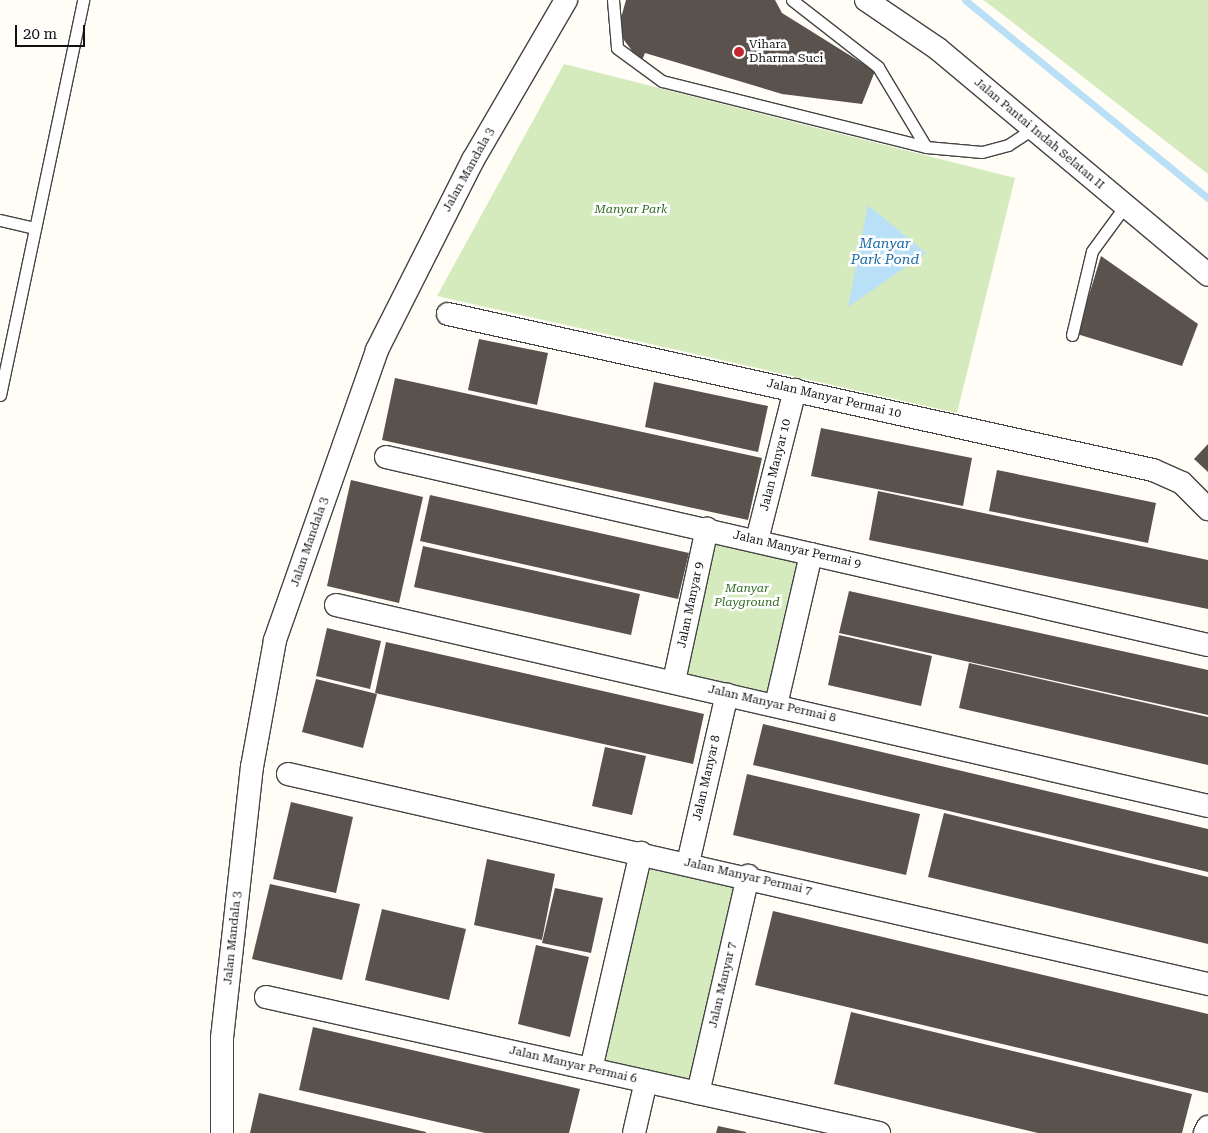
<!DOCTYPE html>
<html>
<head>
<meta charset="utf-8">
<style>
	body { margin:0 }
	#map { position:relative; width:1208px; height:1133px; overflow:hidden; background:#fffdf5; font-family:"Roboto Serif",serif }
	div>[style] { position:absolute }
	.green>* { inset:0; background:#d5ebbd }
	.water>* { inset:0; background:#b9e0f7 }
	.stream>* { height:7px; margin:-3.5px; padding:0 3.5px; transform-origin:3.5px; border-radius:3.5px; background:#b9e0f7 }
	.building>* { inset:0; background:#5a524d }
	.roads { filter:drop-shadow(1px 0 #444) drop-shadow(-1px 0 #444) drop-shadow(0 1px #444) drop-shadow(0 -1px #444) }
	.lane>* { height:11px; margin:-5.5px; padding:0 5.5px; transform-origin:5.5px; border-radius:5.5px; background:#fff }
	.street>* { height:22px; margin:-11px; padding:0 11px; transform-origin:11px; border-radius:11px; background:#fff }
	.dots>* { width:14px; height:14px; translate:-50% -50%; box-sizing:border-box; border:2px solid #fff; border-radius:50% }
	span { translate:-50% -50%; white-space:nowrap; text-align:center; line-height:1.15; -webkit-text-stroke:5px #fff; paint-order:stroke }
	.poi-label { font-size:12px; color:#111 }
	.left { translate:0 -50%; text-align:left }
	.street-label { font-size:12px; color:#111 }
	.park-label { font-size:12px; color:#2f6b1f; font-style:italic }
	.water-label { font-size:14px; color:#1768a6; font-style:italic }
	.scale { position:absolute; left:15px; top:25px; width:70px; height:22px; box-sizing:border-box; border:2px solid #111; border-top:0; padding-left:6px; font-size:15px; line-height:18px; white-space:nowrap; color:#111; -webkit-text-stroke:4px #fff; paint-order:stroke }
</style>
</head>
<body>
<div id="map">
	<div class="green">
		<i style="clip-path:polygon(983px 0,1208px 0,1208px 174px,994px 8px)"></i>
		<i style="clip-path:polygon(564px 64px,1015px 178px,957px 413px,437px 296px)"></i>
		<i style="clip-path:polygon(711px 537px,798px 557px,803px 568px,772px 700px,680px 679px)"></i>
		<i style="clip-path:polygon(641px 853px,748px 876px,698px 1093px,591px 1069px)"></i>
	</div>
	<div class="water">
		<i style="clip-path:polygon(868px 205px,926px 253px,848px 307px)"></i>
	</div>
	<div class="stream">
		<i style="left:965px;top:0;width:313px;rotate:39.2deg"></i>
	</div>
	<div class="building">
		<i style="clip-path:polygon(626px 0,775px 0,782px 13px,875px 71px,862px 104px,782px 94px,645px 53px,641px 63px,621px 36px,619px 25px)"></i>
		<i style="clip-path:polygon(1101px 256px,1198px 324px,1182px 366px,1077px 334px)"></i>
		<i style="clip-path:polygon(479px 339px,548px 353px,537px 405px,468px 390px)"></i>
		<i style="clip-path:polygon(395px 378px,762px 458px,748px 520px,382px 440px)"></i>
		<i style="clip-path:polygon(654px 382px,768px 406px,758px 452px,645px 427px)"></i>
		<i style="clip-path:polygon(821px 428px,972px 458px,963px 506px,811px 476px)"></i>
		<i style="clip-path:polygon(1208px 444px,1208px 472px,1194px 459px)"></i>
		<i style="clip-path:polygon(997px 470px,1156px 503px,1148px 543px,989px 511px)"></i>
		<i style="clip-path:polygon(351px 480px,423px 497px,399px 603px,327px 586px)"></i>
		<i style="clip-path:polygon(878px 491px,1208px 560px,1208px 609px,869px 540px)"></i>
		<i style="clip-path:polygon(430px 495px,689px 553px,678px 599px,420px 541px)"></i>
		<i style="clip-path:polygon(423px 546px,640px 594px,631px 635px,414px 587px)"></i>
		<i style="clip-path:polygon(849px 591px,1208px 670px,1208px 715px,839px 633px)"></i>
		<i style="clip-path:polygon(327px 628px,381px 641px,370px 689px,316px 676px)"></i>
		<i style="clip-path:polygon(839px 635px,932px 656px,921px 706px,828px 685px)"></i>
		<i style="clip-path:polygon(386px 642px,704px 714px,693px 764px,375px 693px)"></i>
		<i style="clip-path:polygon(969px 663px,1208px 717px,1208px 765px,959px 708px)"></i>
		<i style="clip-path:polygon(316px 679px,377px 694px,363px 748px,302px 732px)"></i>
		<i style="clip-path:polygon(763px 724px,1208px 829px,1208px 872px,753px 765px)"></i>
		<i style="clip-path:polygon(605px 747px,646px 756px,632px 815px,592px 806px)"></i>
		<i style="clip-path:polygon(747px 774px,920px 814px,906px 875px,733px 835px)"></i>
		<i style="clip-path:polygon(291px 802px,353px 817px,336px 893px,273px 879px)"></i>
		<i style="clip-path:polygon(944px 813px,1208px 877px,1208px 944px,928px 877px)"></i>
		<i style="clip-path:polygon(487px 859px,555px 874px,542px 940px,474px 925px)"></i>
		<i style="clip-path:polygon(270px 884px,360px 904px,342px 980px,252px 959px)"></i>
		<i style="clip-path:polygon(555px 888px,603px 898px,591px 953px,542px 943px)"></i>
		<i style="clip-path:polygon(382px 909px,466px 929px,449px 1000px,365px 980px)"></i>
		<i style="clip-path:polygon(773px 911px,1208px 1014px,1208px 1093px,755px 985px)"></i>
		<i style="clip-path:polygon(536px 945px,589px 957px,570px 1037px,518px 1024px)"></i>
		<i style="clip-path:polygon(851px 1012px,1192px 1094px,1182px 1133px,1038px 1133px,834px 1084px)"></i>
		<i style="clip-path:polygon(313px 1027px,580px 1089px,569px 1133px,485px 1133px,299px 1090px)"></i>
		<i style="clip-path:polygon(259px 1093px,426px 1132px,426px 1133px,250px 1133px)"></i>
		<i style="clip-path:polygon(718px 1126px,746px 1132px,746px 1133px,716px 1133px)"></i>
	</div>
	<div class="roads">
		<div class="lane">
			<i style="left:613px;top:0;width:48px;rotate:85.2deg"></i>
			<i style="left:617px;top:48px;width:56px;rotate:36.3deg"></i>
			<i style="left:662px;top:81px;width:272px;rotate:14deg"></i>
			<i style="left:926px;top:147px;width:56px;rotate:5.1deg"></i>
			<i style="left:982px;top:152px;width:27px;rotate:-15deg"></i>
			<i style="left:1008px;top:145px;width:30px;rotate:-33deg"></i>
			<i style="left:792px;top:0;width:109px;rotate:37.9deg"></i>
			<i style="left:878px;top:67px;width:93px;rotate:59deg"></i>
			<i style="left:0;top:220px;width:36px;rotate:13deg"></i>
			<i style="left:1072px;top:335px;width:86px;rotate:-76.6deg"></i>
			<i style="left:1092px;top:251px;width:56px;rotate:-53.7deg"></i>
			<i style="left:0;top:395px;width:404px;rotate:-78.1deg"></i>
		</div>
		<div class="street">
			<i style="left:866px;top:0;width:87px;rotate:34.2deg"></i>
			<i style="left:938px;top:49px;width:352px;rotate:39.9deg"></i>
			<i style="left:448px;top:314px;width:722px;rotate:12.48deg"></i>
			<i style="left:1153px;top:470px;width:32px;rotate:24deg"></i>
			<i style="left:1182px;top:483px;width:37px;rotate:45deg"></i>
			<i style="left:386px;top:457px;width:843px;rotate:12.88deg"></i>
			<i style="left:757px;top:540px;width:155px;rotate:-75.8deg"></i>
			<i style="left:336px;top:605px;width:895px;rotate:12.98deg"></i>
			<i style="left:674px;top:681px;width:156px;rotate:-77.8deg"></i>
			<i style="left:776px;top:705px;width:155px;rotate:-76.9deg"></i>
			<i style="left:288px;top:774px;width:944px;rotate:12.86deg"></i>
			<i style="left:688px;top:863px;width:173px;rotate:-77deg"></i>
			<i style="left:266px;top:997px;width:628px;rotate:12.51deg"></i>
			<i style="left:591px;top:1069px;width:222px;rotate:-77deg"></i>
			<i style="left:698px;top:1093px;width:223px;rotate:-77deg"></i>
			<i style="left:222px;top:1133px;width:95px;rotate:-90deg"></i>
			<i style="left:222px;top:1038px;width:273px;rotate:-83.7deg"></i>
			<i style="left:252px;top:767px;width:129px;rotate:-79.7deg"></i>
			<i style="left:275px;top:640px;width:307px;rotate:-70.6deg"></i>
			<i style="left:377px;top:350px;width:213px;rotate:-63.2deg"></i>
			<i style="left:473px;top:160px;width:185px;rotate:-59.8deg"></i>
			<i style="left:634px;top:1133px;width:53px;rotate:-77deg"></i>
			<i style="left:1205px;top:1133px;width:7px;rotate:-63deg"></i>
		</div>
	</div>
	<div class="dots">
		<i style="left:739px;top:52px;background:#c4262e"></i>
	</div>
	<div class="poi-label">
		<span class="left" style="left:749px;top:52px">Vihara<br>Dharma Suci</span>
	</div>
	<div class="street-label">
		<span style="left:1039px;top:134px;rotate:40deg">Jalan Pantai Indah Selatan II</span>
		<span style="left:469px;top:170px;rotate:-61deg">Jalan Mandala 3</span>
		<span style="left:834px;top:399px;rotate:13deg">Jalan Manyar Permai 10</span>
		<span style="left:776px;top:465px;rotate:-76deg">Jalan Manyar 10</span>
		<span style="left:310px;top:542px;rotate:-71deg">Jalan Mandala 3</span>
		<span style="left:797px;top:550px;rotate:13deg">Jalan Manyar Permai 9</span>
		<span style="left:691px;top:605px;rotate:-78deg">Jalan Manyar 9</span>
		<span style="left:772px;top:704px;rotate:13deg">Jalan Manyar Permai 8</span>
		<span style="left:707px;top:778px;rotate:-77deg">Jalan Manyar 8</span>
		<span style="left:748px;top:877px;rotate:13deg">Jalan Manyar Permai 7</span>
		<span style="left:233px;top:938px;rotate:-84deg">Jalan Mandala 3</span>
		<span style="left:723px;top:985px;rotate:-77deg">Jalan Manyar 7</span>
		<span style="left:573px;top:1065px;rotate:13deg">Jalan Manyar Permai 6</span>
	</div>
	<div class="park-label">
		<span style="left:631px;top:210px">Manyar Park</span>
		<span style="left:747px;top:596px">Manyar<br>Playground</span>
	</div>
	<div class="water-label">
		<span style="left:885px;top:251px">Manyar<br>Park Pond</span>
	</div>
	<div class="scale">20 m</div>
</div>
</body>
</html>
